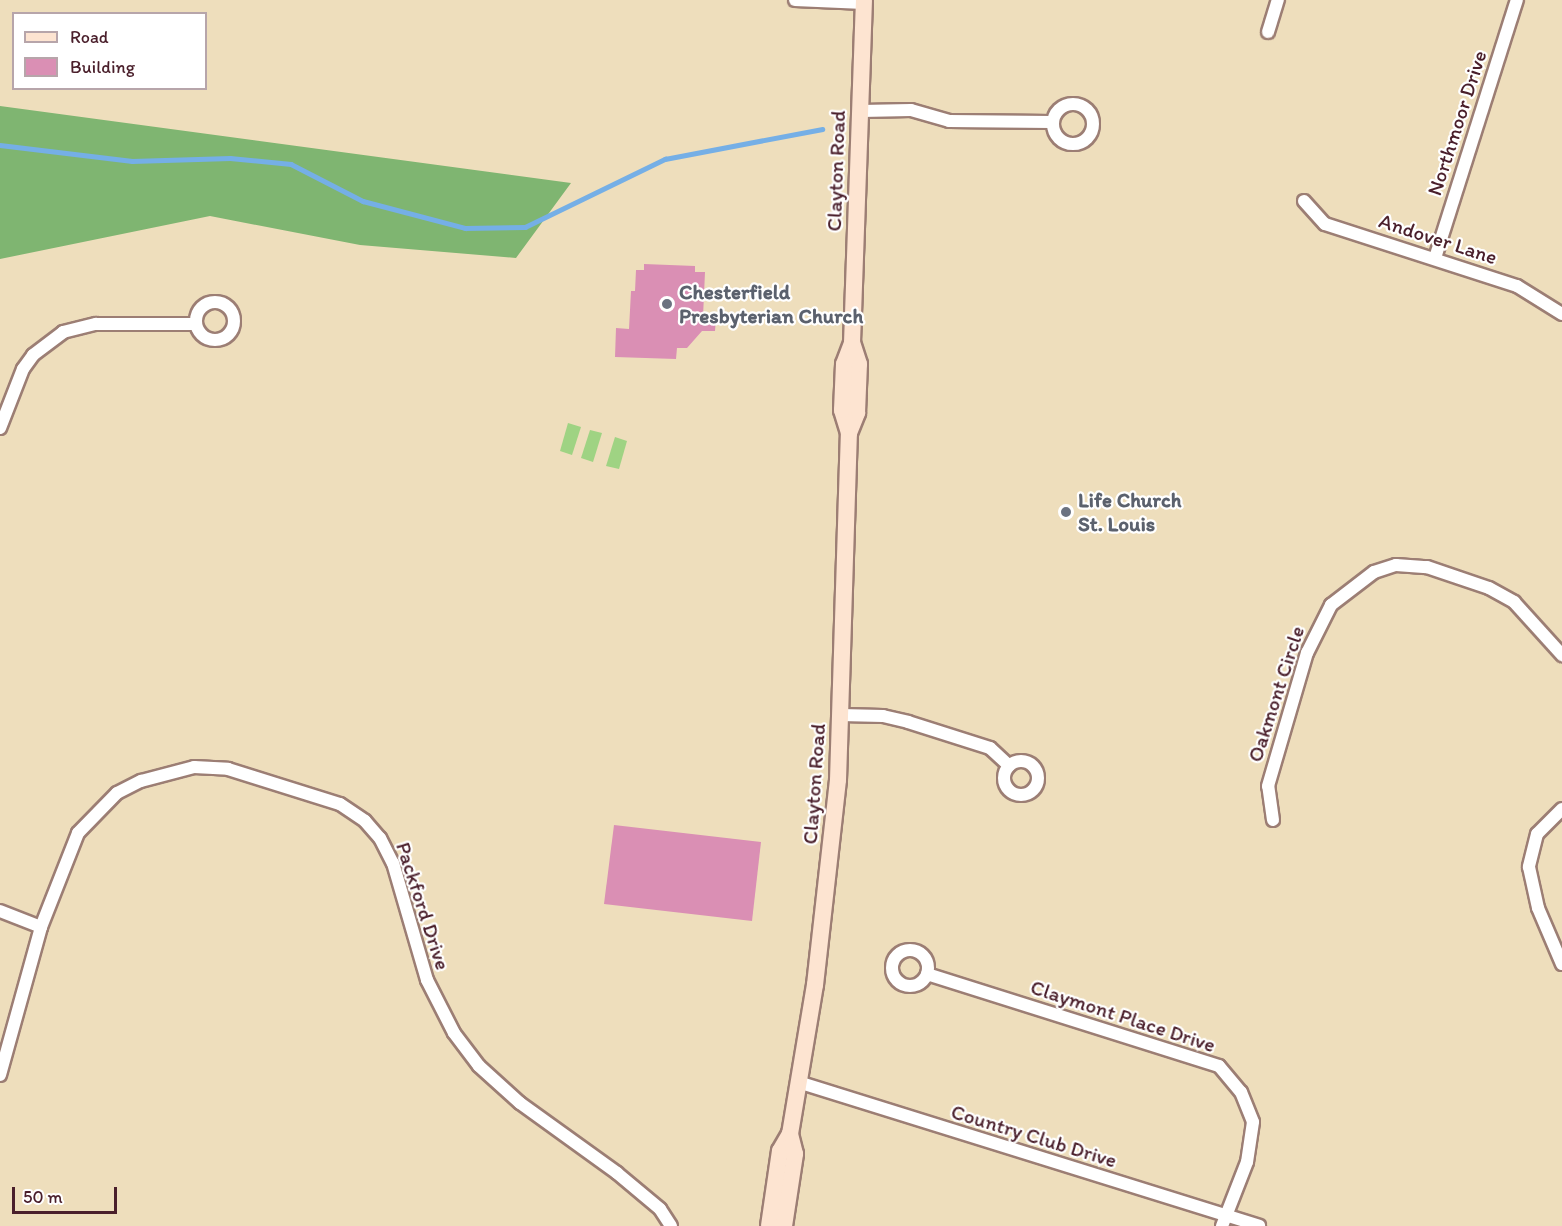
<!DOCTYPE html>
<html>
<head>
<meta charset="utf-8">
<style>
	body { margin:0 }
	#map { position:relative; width:1562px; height:1226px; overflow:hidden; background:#eedebc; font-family:Itim,sans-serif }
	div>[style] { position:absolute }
	.green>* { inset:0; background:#9fd383 }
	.forest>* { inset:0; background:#7fb571 }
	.stream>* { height:4.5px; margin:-2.25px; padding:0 2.25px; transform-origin:2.25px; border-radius:2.25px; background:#75afe6 }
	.building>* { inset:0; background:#da8fb4 }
	.roads { filter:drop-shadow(2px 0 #9c7e74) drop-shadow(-2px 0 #9c7e74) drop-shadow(0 2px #9c7e74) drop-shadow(0 -2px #9c7e74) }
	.street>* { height:12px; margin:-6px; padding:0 6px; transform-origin:6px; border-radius:6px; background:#fff }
	.street>.ring { margin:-6px; padding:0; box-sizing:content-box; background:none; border:12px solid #fff; border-radius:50% }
	.secondary>* { height:16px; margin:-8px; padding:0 8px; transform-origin:8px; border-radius:8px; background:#fde4d1 }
	.dots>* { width:16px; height:16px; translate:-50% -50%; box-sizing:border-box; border:3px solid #fff; border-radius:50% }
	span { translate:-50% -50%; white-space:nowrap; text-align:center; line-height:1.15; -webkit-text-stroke:4.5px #fff; paint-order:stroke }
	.street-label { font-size:21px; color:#4a1f2b }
	.worship-label { font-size:21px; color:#5b616d; font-weight:700 }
	.left { translate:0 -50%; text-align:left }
	.legend { position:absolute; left:12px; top:12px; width:195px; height:78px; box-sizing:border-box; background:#fff; border:2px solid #b7a5aa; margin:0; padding:8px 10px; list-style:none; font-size:18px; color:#4a1f2b }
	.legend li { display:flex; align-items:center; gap:12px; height:30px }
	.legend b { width:30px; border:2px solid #b7a5aa }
	.scale { position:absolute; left:12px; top:1187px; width:105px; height:27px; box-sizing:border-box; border:3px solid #4a1f2b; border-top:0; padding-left:8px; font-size:18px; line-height:21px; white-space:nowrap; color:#4a1f2b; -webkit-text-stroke:4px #fff; paint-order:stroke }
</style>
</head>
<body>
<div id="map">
	<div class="green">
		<i style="clip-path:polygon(568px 423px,581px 427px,572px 455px,560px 451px)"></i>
		<i style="clip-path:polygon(590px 430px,602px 433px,593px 462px,581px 458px)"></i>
		<i style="clip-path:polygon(615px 437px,627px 441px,619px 469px,606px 466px)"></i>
	</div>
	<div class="forest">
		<i style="clip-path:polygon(0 106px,571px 183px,516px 258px,360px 245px,210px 216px,0 259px)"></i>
	</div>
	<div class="stream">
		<i style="left:0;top:145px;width:133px;rotate:6.9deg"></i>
		<i style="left:132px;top:161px;width:98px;rotate:-1.8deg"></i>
		<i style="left:230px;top:158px;width:61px;rotate:5.6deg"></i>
		<i style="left:291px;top:164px;width:81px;rotate:27.2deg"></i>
		<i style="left:363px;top:201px;width:106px;rotate:14.8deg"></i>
		<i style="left:465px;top:228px;width:60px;rotate:-1deg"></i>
		<i style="left:525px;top:227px;width:156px;rotate:-25.9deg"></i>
		<i style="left:665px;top:159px;width:160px;rotate:-10.8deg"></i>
	</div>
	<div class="building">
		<i style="clip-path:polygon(644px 264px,695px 266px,695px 272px,705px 272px,703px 317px,716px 318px,715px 331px,702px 331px,687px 348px,677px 348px,676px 359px,615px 357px,616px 328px,629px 329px,631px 291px,635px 291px,636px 270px,644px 270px)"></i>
		<i style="clip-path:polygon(614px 825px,761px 842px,752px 921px,604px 904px)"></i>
	</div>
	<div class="roads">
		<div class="street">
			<i style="left:795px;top:0;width:69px;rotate:2.5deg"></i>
			<i style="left:1268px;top:32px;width:34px;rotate:-73deg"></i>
			<i class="ring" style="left:1053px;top:104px;width:28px;height:28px"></i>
			<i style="left:861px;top:111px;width:50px;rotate:-1.1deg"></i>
			<i style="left:911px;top:110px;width:40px;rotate:16deg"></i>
			<i style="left:949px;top:121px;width:102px;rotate:0.6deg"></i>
			<i style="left:1304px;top:201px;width:31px;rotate:48deg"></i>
			<i style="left:1325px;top:224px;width:202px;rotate:17.9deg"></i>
			<i style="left:1517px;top:286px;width:53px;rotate:31.9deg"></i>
			<i style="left:1435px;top:258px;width:271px;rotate:-72.4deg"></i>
			<i class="ring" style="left:196px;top:302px;width:26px;height:26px"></i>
			<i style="left:0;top:428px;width:63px;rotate:-68.7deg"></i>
			<i style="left:23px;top:369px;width:17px;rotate:-54deg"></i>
			<i style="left:33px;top:355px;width:38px;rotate:-37deg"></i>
			<i style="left:63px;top:332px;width:34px;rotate:-14deg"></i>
			<i style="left:96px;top:324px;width:100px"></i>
			<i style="left:841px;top:715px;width:42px;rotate:1.4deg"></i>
			<i style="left:883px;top:716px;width:26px;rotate:13deg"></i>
			<i style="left:908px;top:722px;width:86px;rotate:17.6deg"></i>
			<i style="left:990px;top:748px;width:26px;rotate:43deg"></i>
			<i class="ring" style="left:1004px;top:761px;width:22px;height:22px"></i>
			<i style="left:1562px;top:809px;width:35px;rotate:135deg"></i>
			<i style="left:1537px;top:834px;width:34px;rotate:104deg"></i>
			<i style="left:1529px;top:867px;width:42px;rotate:77.6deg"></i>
			<i style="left:1538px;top:908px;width:61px;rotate:66.8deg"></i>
			<i style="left:1273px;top:820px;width:34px;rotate:-98deg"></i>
			<i style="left:1268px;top:786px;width:139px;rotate:-73.7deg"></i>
			<i style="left:1307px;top:653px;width:54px;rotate:-63.4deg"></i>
			<i style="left:1331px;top:605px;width:54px;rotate:-37.5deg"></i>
			<i style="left:1374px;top:572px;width:23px;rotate:-18deg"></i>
			<i style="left:1396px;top:565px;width:31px;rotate:4deg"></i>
			<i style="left:1427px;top:567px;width:65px;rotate:18.7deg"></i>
			<i style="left:1489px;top:588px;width:29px;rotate:29deg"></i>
			<i style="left:1514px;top:602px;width:72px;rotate:47.8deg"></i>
			<i style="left:0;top:911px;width:44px;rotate:21.3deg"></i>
			<i class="ring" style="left:892px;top:950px;width:24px;height:24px"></i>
			<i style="left:927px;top:974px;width:306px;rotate:17.5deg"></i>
			<i style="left:1219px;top:1066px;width:34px;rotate:50deg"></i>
			<i style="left:1241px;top:1092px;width:32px;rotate:68deg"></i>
			<i style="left:1253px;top:1122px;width:40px;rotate:98.5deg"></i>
			<i style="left:1247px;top:1162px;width:69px;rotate:111.3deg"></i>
			<i style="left:0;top:1075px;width:154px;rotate:-74.5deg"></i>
			<i style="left:41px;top:927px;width:101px;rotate:-68.5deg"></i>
			<i style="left:78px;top:833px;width:56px;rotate:-45.7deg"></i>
			<i style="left:117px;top:793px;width:27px;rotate:-27deg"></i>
			<i style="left:141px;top:781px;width:55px;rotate:-14.8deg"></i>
			<i style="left:194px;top:767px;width:34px;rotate:3deg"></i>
			<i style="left:228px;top:769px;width:117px;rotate:17.4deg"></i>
			<i style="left:340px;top:804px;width:30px;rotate:34deg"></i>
			<i style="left:365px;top:821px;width:23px;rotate:49deg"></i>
			<i style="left:380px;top:838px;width:28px;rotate:63deg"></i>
			<i style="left:393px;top:863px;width:122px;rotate:73.8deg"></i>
			<i style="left:427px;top:980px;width:59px;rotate:63deg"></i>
			<i style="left:454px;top:1033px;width:41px;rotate:52.9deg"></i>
			<i style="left:479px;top:1066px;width:55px;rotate:42.1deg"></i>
			<i style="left:520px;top:1103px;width:120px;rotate:35.8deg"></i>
			<i style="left:617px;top:1173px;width:56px;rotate:39.9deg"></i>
			<i style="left:660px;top:1209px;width:20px;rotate:57deg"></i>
			<i style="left:798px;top:1082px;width:483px;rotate:17.3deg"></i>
		</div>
		<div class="secondary">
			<i style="left:849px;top:433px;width:22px;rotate:-68deg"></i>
			<i style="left:857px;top:413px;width:49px;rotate:-87.7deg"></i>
			<i style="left:859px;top:364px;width:22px;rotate:-108deg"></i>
			<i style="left:852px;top:343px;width:343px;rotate:-88deg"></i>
			<i style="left:769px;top:1226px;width:76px;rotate:-81.7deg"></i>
			<i style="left:780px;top:1151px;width:20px;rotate:-60deg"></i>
			<i style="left:784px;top:1226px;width:73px;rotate:-81.3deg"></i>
			<i style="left:795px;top:1154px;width:21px;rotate:-104deg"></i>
			<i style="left:790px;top:1134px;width:151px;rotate:-80.5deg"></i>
			<i style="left:815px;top:985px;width:206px;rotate:-83.6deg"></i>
			<i style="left:838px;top:780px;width:347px;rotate:-88.2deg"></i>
			<i style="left:849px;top:433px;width:24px;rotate:-107deg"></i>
			<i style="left:842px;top:410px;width:46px;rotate:-87.5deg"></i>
			<i style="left:844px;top:364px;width:22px;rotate:-69deg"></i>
		</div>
	</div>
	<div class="dots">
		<i style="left:667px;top:304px;background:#6b7280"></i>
		<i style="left:1066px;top:512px;background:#6b7280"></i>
	</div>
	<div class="street-label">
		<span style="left:1457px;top:123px;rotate:-72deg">Northmoor Drive</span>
		<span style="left:836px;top:171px;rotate:-88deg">Clayton Road</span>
		<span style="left:1438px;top:239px;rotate:18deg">Andover Lane</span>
		<span style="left:1276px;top:694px;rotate:-72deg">Oakmont Circle</span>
		<span style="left:814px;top:784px;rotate:-86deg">Clayton Road</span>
		<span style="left:423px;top:906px;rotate:72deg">Packford Drive</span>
		<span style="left:1123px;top:1016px;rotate:18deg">Claymont Place Drive</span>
		<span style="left:1034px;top:1136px;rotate:17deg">Country Club Drive</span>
	</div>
	<div class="worship-label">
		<span class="left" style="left:679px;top:304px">Chesterfield<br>Presbyterian Church</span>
		<span class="left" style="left:1078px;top:512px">Life Church<br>St. Louis</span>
	</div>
	<ul class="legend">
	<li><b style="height:8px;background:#fde4d1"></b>Road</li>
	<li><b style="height:16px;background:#da8fb4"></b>Building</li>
	</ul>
	<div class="scale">50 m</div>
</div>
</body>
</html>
